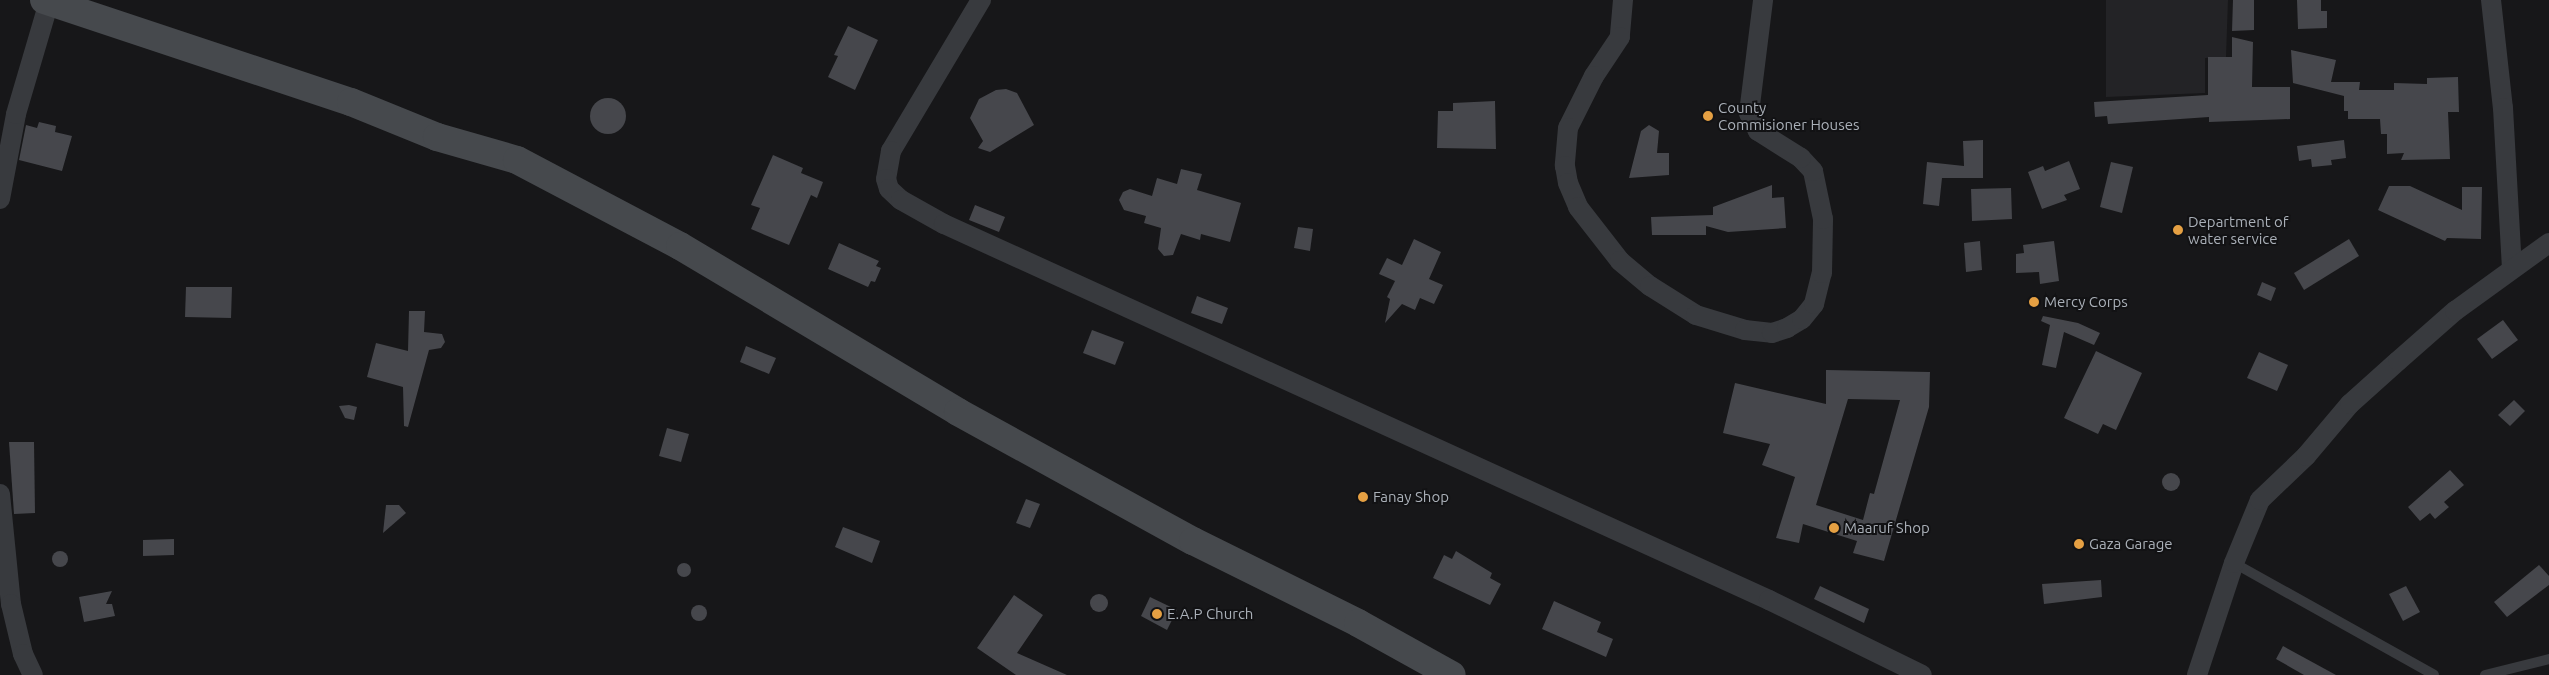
<!DOCTYPE html>
<html>
<head>
<meta charset="utf-8">
<style>
	body { margin:0 }
	#map { position:relative; width:2549px; height:675px; overflow:hidden; background:#171719; font-family:Ubuntu,sans-serif }
	div>[style] { position:absolute }
	.built>* { inset:0; background:#232326 }
	.building>* { inset:0; background:#46474c }
	.round { border-radius:50% }
	.lane>* { height:10px; margin:-5px; padding:0 5px; transform-origin:5px; border-radius:5px; background:#383a3e }
	.street>* { height:20px; margin:-10px; padding:0 10px; transform-origin:10px; border-radius:10px; background:#383a3e }
	.secondary>* { height:28px; margin:-14px; padding:0 14px; transform-origin:14px; border-radius:14px; background:#46494d }
	.dots>* { width:14px; height:14px; translate:-50% -50%; box-sizing:border-box; border:2px solid #121214; border-radius:50% }
	span { translate:-50% -50%; white-space:nowrap; text-align:center; line-height:1.15; -webkit-text-stroke:4px #121214; paint-order:stroke }
	.poi-label { font-size:15px; color:#aab0b8 }
	.left { translate:0 -50%; text-align:left }
</style>
</head>
<body>
<div id="map">
	<div class="built">
		<i style="clip-path:polygon(2106px 0,2228px 0,2226px 57px,2205px 58px,2205px 93px,2106px 97px)"></i>
	</div>
	<div class="building">
		<i style="clip-path:polygon(2233px 0,2254px 0,2254px 30px,2232px 31px)"></i>
		<i style="clip-path:polygon(2297px 0,2321px 0,2321px 11px,2327px 11px,2327px 28px,2298px 29px)"></i>
		<i style="clip-path:polygon(848px 26px,878px 40px,855px 90px,828px 77px,838px 56px,834px 55px)"></i>
		<i style="clip-path:polygon(2232px 37px,2253px 42px,2252px 87px,2290px 87px,2290px 119px,2209px 122px,2209px 117px,2108px 124px,2107px 116px,2095px 117px,2094px 102px,2208px 95px,2208px 57px,2232px 57px)"></i>
		<i style="clip-path:polygon(2291px 50px,2336px 60px,2331px 82px,2360px 82px,2359px 90px,2394px 90px,2394px 83px,2427px 84px,2427px 78px,2458px 77px,2459px 112px,2448px 112px,2450px 159px,2401px 160px,2404px 153px,2387px 154px,2387px 134px,2381px 134px,2380px 119px,2348px 119px,2348px 111px,2344px 111px,2344px 96px,2293px 83px)"></i>
		<i style="clip-path:polygon(1006px 89px,1017px 93px,1034px 125px,990px 152px,978px 148px,983px 141px,970px 118px,979px 99px,996px 90px)"></i>
		<i class="round" style="left:590px;top:98px;width:36px;height:36px"></i>
		<i style="clip-path:polygon(1495px 101px,1496px 149px,1437px 148px,1438px 111px,1453px 111px,1453px 103px)"></i>
		<i style="clip-path:polygon(39px 122px,56px 126px,55px 132px,72px 136px,62px 171px,19px 160px,26px 125px,37px 128px)"></i>
		<i style="clip-path:polygon(1649px 125px,1659px 131px,1657px 153px,1669px 153px,1669px 175px,1629px 178px,1641px 131px)"></i>
		<i style="clip-path:polygon(1983px 140px,1983px 178px,1942px 178px,1939px 206px,1923px 204px,1927px 162px,1964px 166px,1963px 141px)"></i>
		<i style="clip-path:polygon(2344px 140px,2346px 158px,2331px 160px,2332px 165px,2312px 167px,2311px 159px,2299px 161px,2297px 146px)"></i>
		<i style="clip-path:polygon(773px 155px,803px 168px,801px 173px,823px 182px,817px 198px,811px 195px,789px 245px,751px 229px,760px 208px,751px 205px)"></i>
		<i style="clip-path:polygon(2069px 161px,2080px 189px,2064px 195px,2067px 200px,2042px 209px,2028px 172px,2043px 166px,2045px 171px)"></i>
		<i style="clip-path:polygon(2111px 162px,2133px 167px,2122px 213px,2100px 207px)"></i>
		<i style="clip-path:polygon(1181px 169px,1202px 174px,1197px 190px,1241px 203px,1230px 242px,1201px 234px,1200px 240px,1181px 234px,1173px 255px,1164px 256px,1158px 249px,1161px 228px,1144px 223px,1146px 216px,1124px 210px,1119px 200px,1123px 192px,1130px 189px,1152px 196px,1157px 178px,1177px 184px)"></i>
		<i style="clip-path:polygon(1772px 185px,1772px 198px,1784px 197px,1786px 228px,1728px 232px,1706px 226px,1706px 235px,1652px 235px,1651px 217px,1713px 215px,1713px 207px)"></i>
		<i style="clip-path:polygon(2389px 186px,2410px 186px,2462px 210px,2462px 187px,2482px 187px,2481px 239px,2447px 238px,2445px 241px,2378px 210px)"></i>
		<i style="clip-path:polygon(2011px 188px,2012px 219px,1972px 221px,1971px 189px)"></i>
		<i style="clip-path:polygon(975px 205px,1005px 217px,999px 232px,969px 220px)"></i>
		<i style="clip-path:polygon(1298px 227px,1313px 229px,1310px 251px,1294px 248px)"></i>
		<i style="clip-path:polygon(1414px 239px,1441px 252px,1429px 279px,1443px 285px,1434px 304px,1420px 298px,1415px 310px,1402px 304px,1385px 323px,1390px 299px,1387px 297px,1395px 281px,1379px 274px,1387px 258px,1402px 265px)"></i>
		<i style="clip-path:polygon(2349px 239px,2359px 256px,2304px 290px,2294px 273px)"></i>
		<i style="clip-path:polygon(1980px 241px,1982px 270px,1966px 272px,1964px 243px)"></i>
		<i style="clip-path:polygon(2054px 241px,2059px 281px,2040px 284px,2039px 272px,2016px 273px,2016px 254px,2024px 253px,2023px 245px)"></i>
		<i style="clip-path:polygon(839px 243px,879px 261px,876px 266px,881px 268px,875px 282px,871px 281px,868px 287px,828px 269px)"></i>
		<i style="clip-path:polygon(2262px 282px,2276px 288px,2271px 301px,2257px 295px)"></i>
		<i style="clip-path:polygon(186px 287px,232px 287px,231px 318px,185px 317px)"></i>
		<i style="clip-path:polygon(1197px 296px,1228px 308px,1222px 324px,1191px 313px)"></i>
		<i style="clip-path:polygon(409px 311px,425px 311px,424px 332px,442px 334px,445px 342px,441px 348px,429px 350px,408px 427px,404px 426px,403px 387px,367px 377px,376px 343px,408px 351px)"></i>
		<i style="clip-path:polygon(2043px 316px,2078px 323px,2100px 333px,2094px 345px,2064px 332px,2056px 368px,2042px 365px,2050px 325px,2041px 321px)"></i>
		<i style="clip-path:polygon(2503px 320px,2518px 340px,2492px 359px,2477px 339px)"></i>
		<i style="clip-path:polygon(1092px 330px,1124px 342px,1115px 365px,1083px 353px)"></i>
		<i style="clip-path:polygon(746px 346px,776px 358px,769px 374px,740px 362px)"></i>
		<i style="clip-path:polygon(2096px 351px,2142px 373px,2116px 430px,2103px 424px,2098px 434px,2064px 418px)"></i>
		<i style="clip-path:polygon(2259px 352px,2288px 365px,2277px 391px,2247px 378px)"></i>
		<i style="clip-path:polygon(evenodd,1826px 370px,1930px 372px,1929px 407px,1884px 561px,1853px 553px,1857px 541px,1803px 524px,1799px 543px,1776px 538px,1795px 477px,1762px 465px,1770px 444px,1723px 433px,1735px 383px,1826px 404px,1826px 370px,1848px 399px,1900px 400px,1874px 494px,1870px 493px,1863px 520px,1816px 505px,1848px 399px)"></i>
		<i style="clip-path:polygon(2514px 400px,2525px 411px,2510px 426px,2498px 415px)"></i>
		<i style="clip-path:polygon(349px 405px,357px 407px,354px 420px,345px 418px,339px 406px)"></i>
		<i style="clip-path:polygon(667px 428px,689px 434px,681px 462px,659px 456px)"></i>
		<i style="clip-path:polygon(9px 442px,34px 442px,35px 513px,14px 514px)"></i>
		<i style="clip-path:polygon(2450px 470px,2464px 485px,2444px 502px,2449px 507px,2435px 519px,2430px 513px,2420px 521px,2408px 507px)"></i>
		<i class="round" style="left:2162px;top:473px;width:18px;height:18px"></i>
		<i style="clip-path:polygon(1026px 499px,1040px 504px,1030px 528px,1016px 523px)"></i>
		<i style="clip-path:polygon(386px 505px,399px 505px,406px 513px,383px 533px)"></i>
		<i style="clip-path:polygon(843px 527px,880px 541px,872px 563px,835px 547px)"></i>
		<i style="clip-path:polygon(174px 539px,174px 555px,143px 556px,143px 540px)"></i>
		<i style="clip-path:polygon(1456px 551px,1492px 573px,1490px 578px,1501px 584px,1490px 605px,1433px 578px,1444px 555px,1452px 559px)"></i>
		<i class="round" style="left:52px;top:551px;width:16px;height:16px"></i>
		<i class="round" style="left:677px;top:563px;width:14px;height:14px"></i>
		<i style="clip-path:polygon(2539px 565px,2549px 576px,2549px 585px,2507px 617px,2494px 602px)"></i>
		<i style="clip-path:polygon(2101px 580px,2102px 597px,2044px 604px,2042px 584px)"></i>
		<i style="clip-path:polygon(1820px 586px,1869px 609px,1864px 623px,1814px 599px)"></i>
		<i style="clip-path:polygon(2406px 586px,2420px 612px,2403px 621px,2389px 594px)"></i>
		<i style="clip-path:polygon(112px 591px,106px 604px,112px 604px,115px 616px,84px 622px,79px 597px)"></i>
		<i class="round" style="left:1090px;top:594px;width:18px;height:18px"></i>
		<i style="clip-path:polygon(1014px 595px,1043px 615px,1017px 653px,1067px 675px,1016px 675px,977px 648px)"></i>
		<i style="clip-path:polygon(1150px 597px,1177px 610px,1167px 630px,1141px 616px)"></i>
		<i style="clip-path:polygon(1554px 601px,1601px 622px,1597px 632px,1613px 639px,1606px 657px,1542px 629px)"></i>
		<i class="round" style="left:691px;top:605px;width:16px;height:16px"></i>
		<i style="clip-path:polygon(2283px 646px,2336px 675px,2304px 675px,2276px 659px)"></i>
	</div>
	<div class="lane">
		<i style="left:2234px;top:563px;width:229px;rotate:29.2deg"></i>
		<i style="left:2485px;top:675px;width:66px;rotate:-14deg"></i>
	</div>
	<div class="street">
		<i style="left:981px;top:0;width:176px;rotate:120.8deg"></i>
		<i style="left:891px;top:151px;width:28px;rotate:100deg"></i>
		<i style="left:886px;top:179px;width:10px;rotate:73deg"></i>
		<i style="left:889px;top:189px;width:16px;rotate:43deg"></i>
		<i style="left:901px;top:200px;width:49px;rotate:29.2deg"></i>
		<i style="left:944px;top:224px;width:907px;rotate:24.5deg"></i>
		<i style="left:1769px;top:600px;width:170px;rotate:26.1deg"></i>
		<i style="left:1623px;top:0;width:37px;rotate:95deg"></i>
		<i style="left:1620px;top:37px;width:47px;rotate:123.7deg"></i>
		<i style="left:1594px;top:76px;width:58px;rotate:116.6deg"></i>
		<i style="left:1568px;top:128px;width:38px;rotate:95deg"></i>
		<i style="left:1565px;top:166px;width:17px;rotate:80deg"></i>
		<i style="left:1568px;top:183px;width:26px;rotate:67deg"></i>
		<i style="left:1578px;top:207px;width:68px;rotate:52.1deg"></i>
		<i style="left:1620px;top:261px;width:39px;rotate:40deg"></i>
		<i style="left:1650px;top:286px;width:54px;rotate:32.2deg"></i>
		<i style="left:1696px;top:315px;width:51px;rotate:17deg"></i>
		<i style="left:1745px;top:330px;width:27px;rotate:6deg"></i>
		<i style="left:1772px;top:333px;width:16px;rotate:-18deg"></i>
		<i style="left:1787px;top:328px;width:17px;rotate:-31deg"></i>
		<i style="left:1802px;top:319px;width:19px;rotate:-51deg"></i>
		<i style="left:1814px;top:304px;width:32px;rotate:-76deg"></i>
		<i style="left:1822px;top:273px;width:54px;rotate:-88.9deg"></i>
		<i style="left:1823px;top:219px;width:49px;rotate:-101.8deg"></i>
		<i style="left:1813px;top:171px;width:18px;rotate:-133deg"></i>
		<i style="left:1801px;top:158px;width:51px;rotate:-147.9deg"></i>
		<i style="left:1758px;top:131px;width:20px;rotate:-117deg"></i>
		<i style="left:1749px;top:113px;width:114px;rotate:-82.9deg"></i>
		<i style="left:2491px;top:0;width:109px;rotate:83.7deg"></i>
		<i style="left:2503px;top:108px;width:161px;rotate:86.8deg"></i>
		<i style="left:0;top:199px;width:86px;rotate:-79.3deg"></i>
		<i style="left:16px;top:114px;width:117px;rotate:-73.6deg"></i>
		<i style="left:0;top:494px;width:111px;rotate:84.3deg"></i>
		<i style="left:11px;top:604px;width:51px;rotate:76.5deg"></i>
		<i style="left:23px;top:654px;width:23px;rotate:65deg"></i>
		<i style="left:2197px;top:675px;width:118px;rotate:-71.7deg"></i>
		<i style="left:2234px;top:563px;width:68px;rotate:-67.6deg"></i>
		<i style="left:2260px;top:500px;width:64px;rotate:-43.7deg"></i>
		<i style="left:2306px;top:456px;width:68px;rotate:-49.8deg"></i>
		<i style="left:2350px;top:404px;width:64px;rotate:-41.9deg"></i>
		<i style="left:2398px;top:361px;width:76px;rotate:-41.3deg"></i>
		<i style="left:2455px;top:311px;width:116px;rotate:-35.9deg"></i>
	</div>
	<div class="secondary">
		<i style="left:44px;top:0;width:324px;rotate:18.4deg"></i>
		<i style="left:351px;top:102px;width:93px;rotate:22.1deg"></i>
		<i style="left:437px;top:137px;width:83px;rotate:16deg"></i>
		<i style="left:517px;top:160px;width:184px;rotate:27.8deg"></i>
		<i style="left:680px;top:246px;width:324px;rotate:30.8deg"></i>
		<i style="left:958px;top:412px;width:268px;rotate:28.8deg"></i>
		<i style="left:1193px;top:541px;width:184px;rotate:26.4deg"></i>
		<i style="left:1358px;top:623px;width:107px;rotate:29deg"></i>
	</div>
	<div class="dots">
		<i style="left:1708px;top:116px;background:#e5a043"></i>
		<i style="left:2178px;top:230px;background:#e5a043"></i>
		<i style="left:2034px;top:302px;background:#e5a043"></i>
		<i style="left:1363px;top:497px;background:#e5a043"></i>
		<i style="left:1834px;top:528px;background:#e5a043"></i>
		<i style="left:2079px;top:544px;background:#e5a043"></i>
		<i style="left:1157px;top:614px;background:#e5a043"></i>
	</div>
	<div class="poi-label">
		<span class="left" style="left:1718px;top:116px">County<br>Commisioner Houses</span>
		<span class="left" style="left:2188px;top:230px">Department of<br>water service</span>
		<span class="left" style="left:2044px;top:302px">Mercy Corps</span>
		<span class="left" style="left:1373px;top:497px">Fanay Shop</span>
		<span class="left" style="left:1844px;top:528px">Maaruf Shop</span>
		<span class="left" style="left:2089px;top:544px">Gaza Garage</span>
		<span class="left" style="left:1167px;top:614px">E.A.P Church</span>
	</div>
</div>
</body>
</html>
